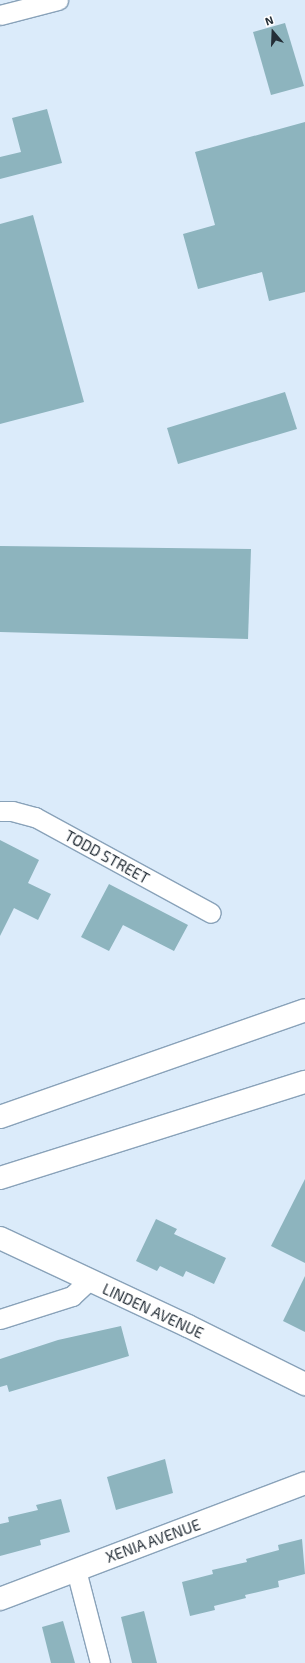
<!DOCTYPE html>
<html>
<head>
<meta charset="utf-8">
<style>
	body { margin:0 }
	#map { position:relative; width:305px; height:1663px; overflow:hidden; background:#dbebfa; font-family:"Exo 2",sans-serif }
	div>[style] { position:absolute }
	.building>* { inset:0; background:#8db4be }
	.roads { filter:drop-shadow(1px 0 #89a2b9) drop-shadow(-1px 0 #89a2b9) drop-shadow(0 1px #89a2b9) drop-shadow(0 -1px #89a2b9) }
	.street>* { height:19px; margin:-9.5px; padding:0 9.5px; transform-origin:9.5px; border-radius:9.5px; background:#fff }
	.secondary>* { height:22px; margin:-11px; padding:0 11px; transform-origin:11px; border-radius:11px; background:#fff }
	.highway>* { height:22px; margin:-11px; padding:0 11px; transform-origin:11px; border-radius:11px; background:#fff }
	span { translate:-50% -50%; white-space:nowrap; text-align:center; line-height:1.15; -webkit-text-stroke:3px #fff; paint-order:stroke }
	.street-label { font-size:15px; color:#242e37 }
	.north { position:absolute; left:253px; top:12px; width:40px; height:40px; -webkit-text-stroke:3px #fff; paint-order:stroke; rotate:341deg; font-size:11px; font-weight:700; line-height:16px; text-align:center; color:#242e37 }
	.north::after { content:''; display:block; margin:auto; width:14px; height:18px; background:#242e37; clip-path:polygon(50% 0,100% 100%,50% 72%,0 100%) }
</style>
</head>
<body>
<div id="map">
	<div class="building">
		<i style="clip-path:polygon(285px 23px,304px 86px,271px 95px,253px 32px)"></i>
		<i style="clip-path:polygon(47px 109px,62px 163px,0 179px,0 157px,21px 152px,12px 118px)"></i>
		<i style="clip-path:polygon(305px 122px,305px 292px,269px 301px,262px 272px,198px 289px,183px 234px,215px 225px,195px 152px)"></i>
		<i style="clip-path:polygon(33px 215px,84px 402px,0 424px,0 224px)"></i>
		<i style="clip-path:polygon(285px 392px,297px 429px,178px 464px,167px 428px)"></i>
		<i style="clip-path:polygon(0 546px,251px 549px,248px 639px,0 632px)"></i>
		<i style="clip-path:polygon(0 840px,39px 860px,28px 883px,51px 894px,38px 920px,14px 908px,0 936px)"></i>
		<i style="clip-path:polygon(109px 884px,188px 925px,174px 951px,123px 925px,109px 951px,81px 937px)"></i>
		<i style="clip-path:polygon(305px 1179px,305px 1263px,271px 1246px)"></i>
		<i style="clip-path:polygon(156px 1219px,177px 1229px,174px 1234px,226px 1258px,214px 1284px,186px 1271px,183px 1277px,160px 1266px,157px 1271px,136px 1261px)"></i>
		<i style="clip-path:polygon(305px 1276px,305px 1332px,283px 1321px)"></i>
		<i style="clip-path:polygon(121px 1326px,129px 1356px,9px 1392px,7px 1385px,0 1387px,0 1359px,58px 1340px)"></i>
		<i style="clip-path:polygon(165px 1459px,173px 1493px,116px 1510px,107px 1477px)"></i>
		<i style="clip-path:polygon(61px 1499px,70px 1532px,40px 1540px,41px 1545px,0 1556px,0 1524px,9px 1522px,8px 1517px,38px 1510px,36px 1505px)"></i>
		<i style="clip-path:polygon(302px 1539px,305px 1574px,278px 1581px,279px 1587px,245px 1595px,246px 1598px,214px 1606px,215px 1610px,190px 1616px,182px 1582px,213px 1574px,212px 1570px,247px 1562px,246px 1559px,279px 1550px,278px 1545px)"></i>
		<i style="clip-path:polygon(144px 1611px,157px 1663px,132px 1663px,121px 1617px)"></i>
		<i style="clip-path:polygon(63px 1621px,75px 1663px,51px 1663px,42px 1627px)"></i>
	</div>
	<div class="roads">
		<div class="street">
			<i style="left:0;top:15px;width:60px;rotate:-14.5deg"></i>
			<i style="left:0;top:811px;width:12px"></i>
			<i style="left:12px;top:811px;width:24px;rotate:15deg"></i>
			<i style="left:35px;top:817px;width:200px;rotate:28.6deg"></i>
			<i style="left:0;top:1319px;width:76px;rotate:-17.7deg"></i>
			<i style="left:72px;top:1296px;width:22px;rotate:-43deg"></i>
			<i style="left:76px;top:1570px;width:96px;rotate:75.5deg"></i>
		</div>
		<div class="secondary">
			<i style="left:0;top:1238px;width:208px;rotate:25.1deg"></i>
			<i style="left:188px;top:1326px;width:131px;rotate:26.4deg"></i>
			<i style="left:0;top:1599px;width:326px;rotate:-20.8deg"></i>
		</div>
		<div class="highway">
			<i style="left:0;top:1117px;width:323px;rotate:-19.3deg"></i>
			<i style="left:0;top:1178px;width:320px;rotate:-17.5deg"></i>
		</div>
	</div>
	<div class="street-label">
		<span style="left:107px;top:857px;rotate:29deg">TODD STREET</span>
		<span style="left:153px;top:1311px;rotate:25deg">LINDEN AVENUE</span>
		<span style="left:153px;top:1541px;rotate:-20deg">XENIA AVENUE</span>
	</div>
	<div class="north">N</div>
</div>
</body>
</html>
